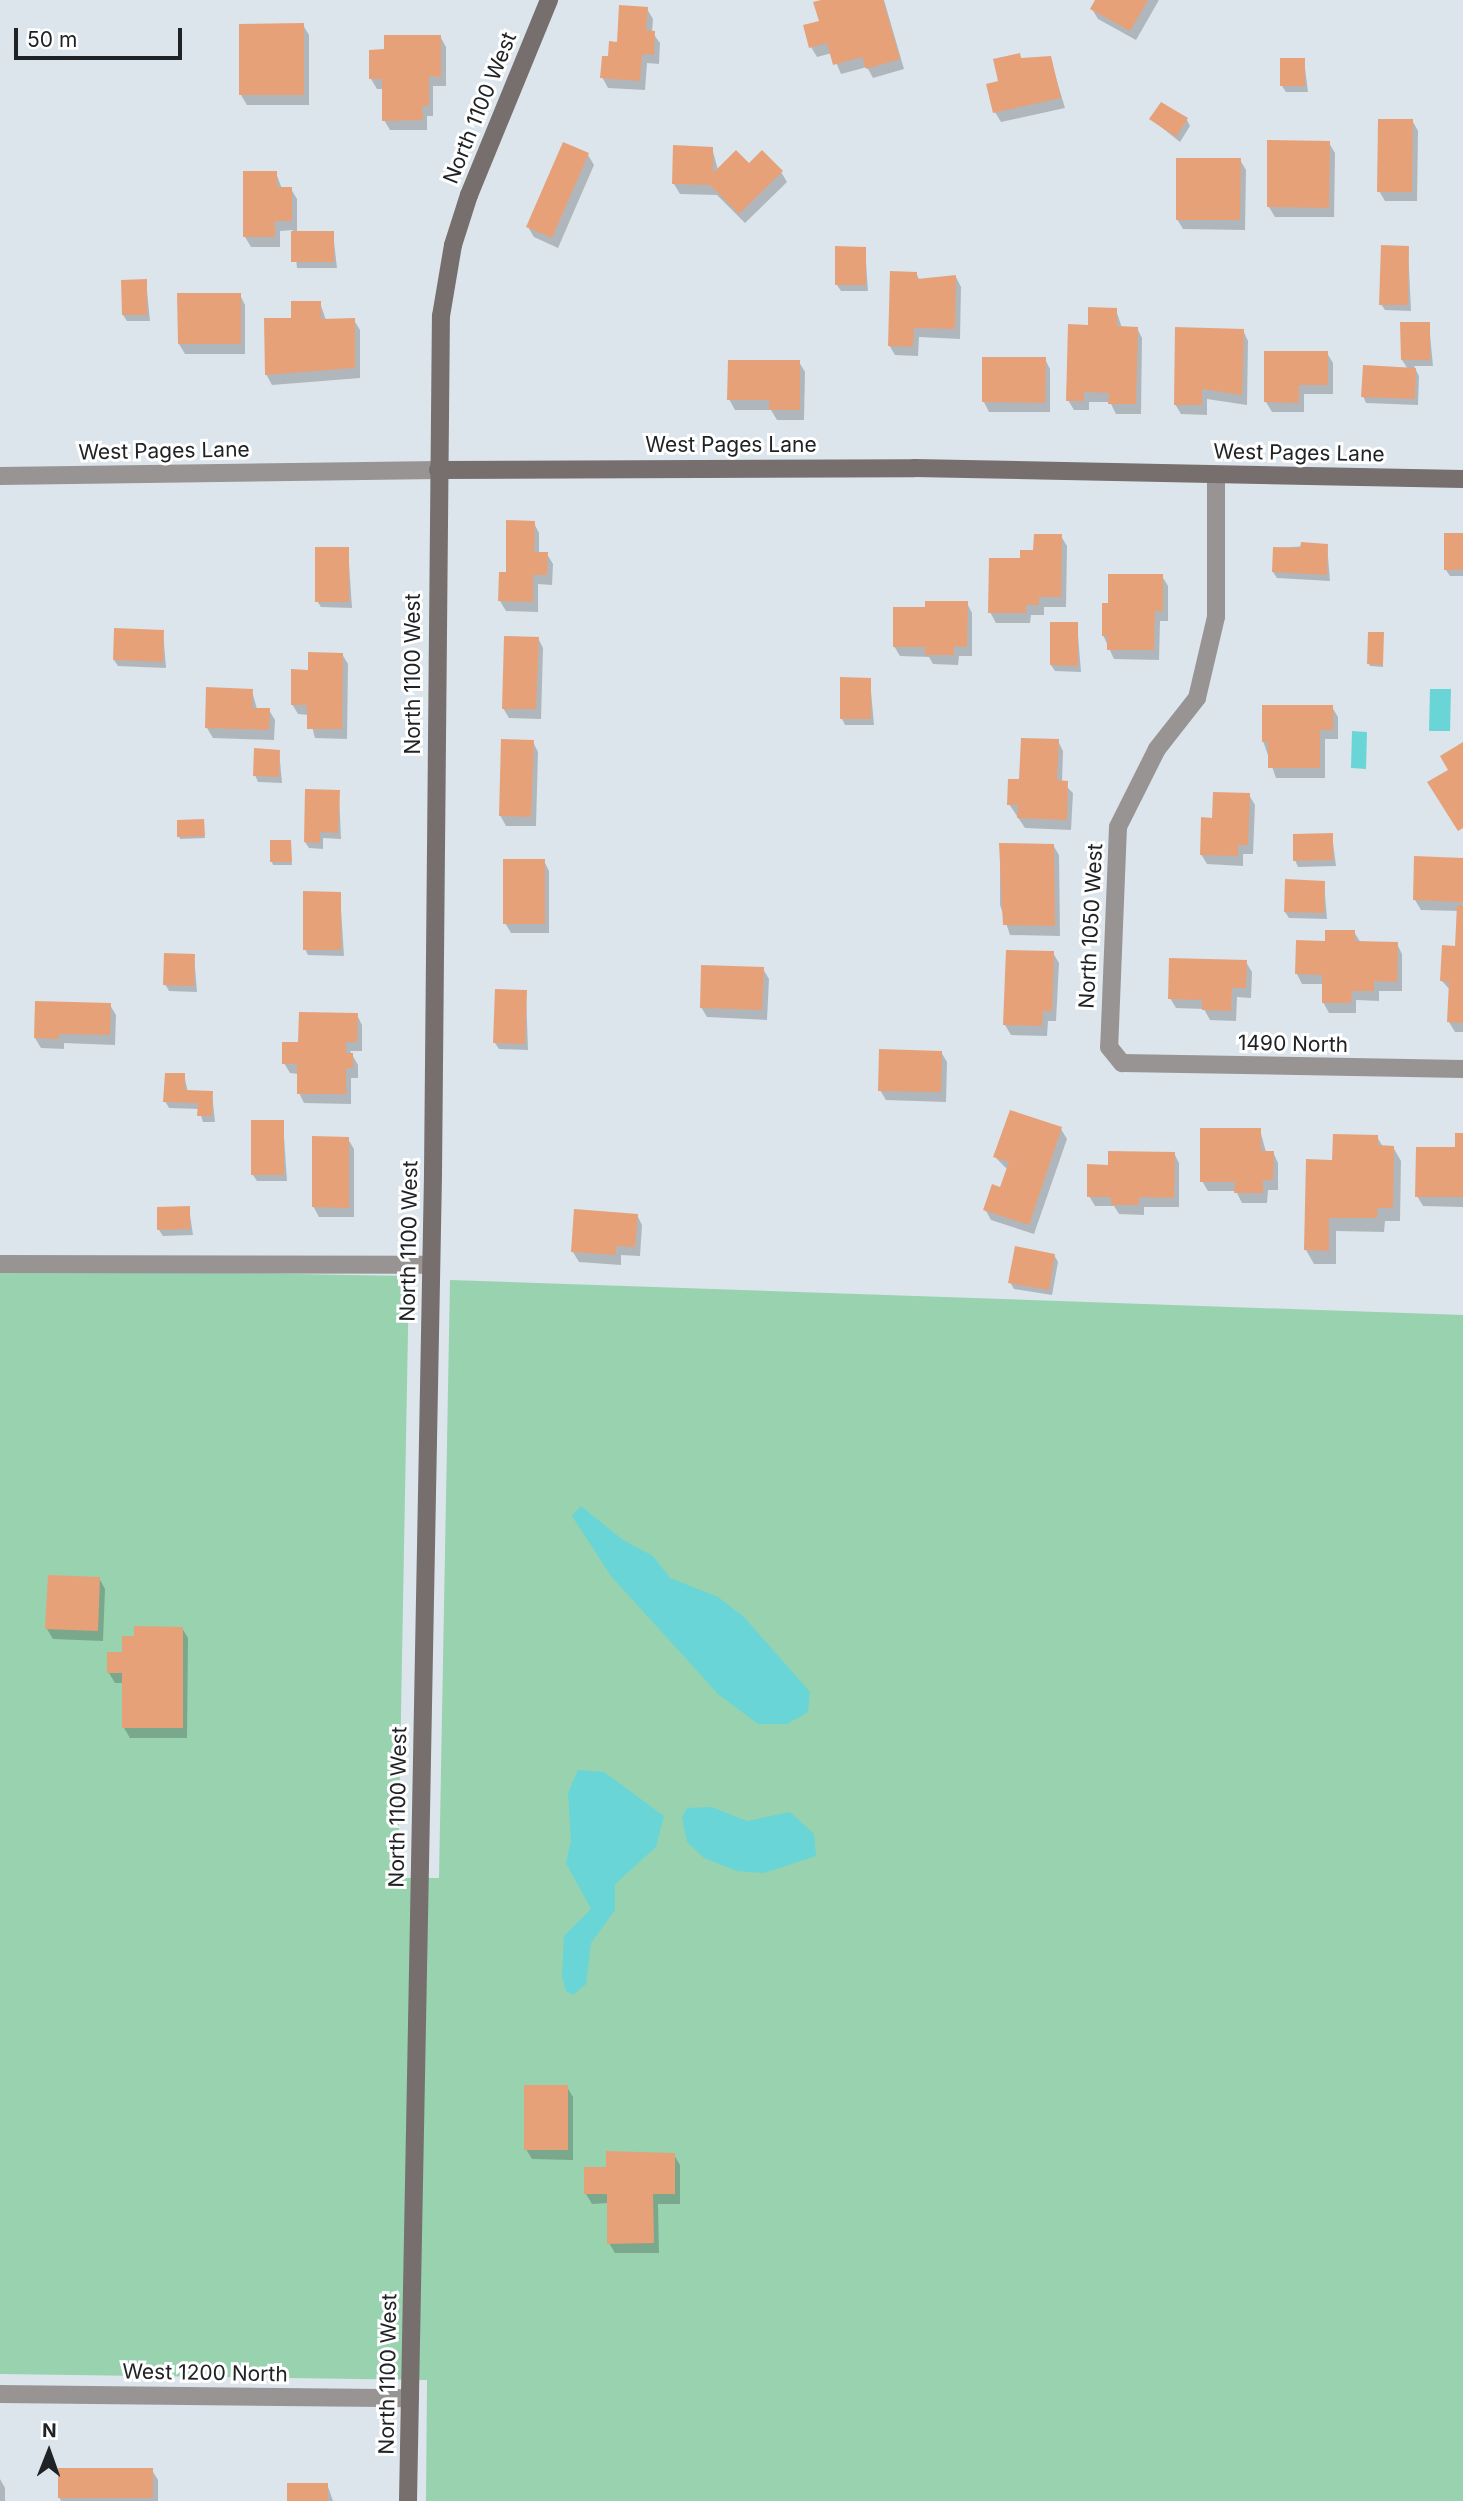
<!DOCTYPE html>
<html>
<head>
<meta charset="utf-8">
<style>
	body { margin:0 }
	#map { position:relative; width:1463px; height:2501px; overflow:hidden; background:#dce5ec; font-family:Inter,sans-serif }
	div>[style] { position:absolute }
	.green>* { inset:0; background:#99d2af }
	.water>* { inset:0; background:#69d5d6 }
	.shadow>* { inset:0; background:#0003 }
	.building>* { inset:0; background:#e7a179 }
	.street>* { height:18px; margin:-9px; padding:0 9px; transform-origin:9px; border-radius:9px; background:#999494 }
	.secondary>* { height:18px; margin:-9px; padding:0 9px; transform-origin:9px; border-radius:9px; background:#766f6e }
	span { translate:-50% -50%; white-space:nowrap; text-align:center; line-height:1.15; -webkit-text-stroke:6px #fff; paint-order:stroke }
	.street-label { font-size:21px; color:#202325 }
	.north { position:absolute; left:14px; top:2417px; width:70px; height:70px; -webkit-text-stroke:5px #fff; paint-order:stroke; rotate:1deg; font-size:19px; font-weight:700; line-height:28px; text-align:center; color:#202325 }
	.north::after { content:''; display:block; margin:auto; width:24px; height:32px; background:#202325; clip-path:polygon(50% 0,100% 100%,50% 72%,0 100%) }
	.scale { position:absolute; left:14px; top:28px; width:168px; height:32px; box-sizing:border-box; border:4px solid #202325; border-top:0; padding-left:9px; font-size:21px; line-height:24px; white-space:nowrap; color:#202325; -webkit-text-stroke:5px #fff; paint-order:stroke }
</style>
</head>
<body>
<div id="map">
	<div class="green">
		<i style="clip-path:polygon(0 1269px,409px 1276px,398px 1878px,439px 1878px,450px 1280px,1463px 1315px,1463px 2501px,426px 2501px,427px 2380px,0 2374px)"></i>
	</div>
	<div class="water">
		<i style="clip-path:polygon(1430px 689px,1451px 689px,1450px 731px,1429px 731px)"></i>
		<i style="clip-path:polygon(1352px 731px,1367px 732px,1366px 769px,1351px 768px)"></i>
		<i style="clip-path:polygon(581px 1506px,623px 1540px,653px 1556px,670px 1578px,718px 1597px,744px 1617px,810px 1692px,808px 1712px,787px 1724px,758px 1724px,718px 1694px,611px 1576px,572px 1516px)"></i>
		<i style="clip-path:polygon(578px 1770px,604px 1772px,664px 1816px,656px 1847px,615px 1884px,615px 1910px,591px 1943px,586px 1984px,573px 1995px,566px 1991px,562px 1976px,564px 1936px,591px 1909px,566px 1863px,571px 1841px,568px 1793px)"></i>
		<i style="clip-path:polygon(712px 1807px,747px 1821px,790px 1812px,814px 1834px,816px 1856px,764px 1873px,737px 1871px,704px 1858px,687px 1842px,682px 1817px,687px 1808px)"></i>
	</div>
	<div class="shadow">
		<i style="clip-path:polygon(828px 0,884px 0,904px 69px,873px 78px,867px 67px,841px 74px,832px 53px,817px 57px,811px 47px)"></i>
		<i style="clip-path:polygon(1097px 0,1159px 0,1136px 40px,1098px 19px,1092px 9px)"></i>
		<i style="clip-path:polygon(647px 9px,653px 19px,652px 32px,660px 43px,659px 64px,647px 63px,645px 90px,608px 88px,602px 77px,610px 58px)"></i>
		<i style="clip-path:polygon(303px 25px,309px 35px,309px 105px,247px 105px,241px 95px)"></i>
		<i style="clip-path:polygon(440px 36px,446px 47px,446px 86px,433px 86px,433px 116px,427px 116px,427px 130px,390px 130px,384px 120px,384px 89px,377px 89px,371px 79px,386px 51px)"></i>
		<i style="clip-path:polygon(1019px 55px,1022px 59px,1050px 58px,1065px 108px,1001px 122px,995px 112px,1000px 82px)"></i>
		<i style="clip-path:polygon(1304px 60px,1308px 92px,1286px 92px,1282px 86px)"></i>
		<i style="clip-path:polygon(1151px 119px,1187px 120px,1190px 126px,1180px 142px)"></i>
		<i style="clip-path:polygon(1412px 120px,1418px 131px,1417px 201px,1385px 201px,1379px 191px)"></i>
		<i style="clip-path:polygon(1329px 143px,1335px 153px,1334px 217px,1275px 217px,1269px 207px)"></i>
		<i style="clip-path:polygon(712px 148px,718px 170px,748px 165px,781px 172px,787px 182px,745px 223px,717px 195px,680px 194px,674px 184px)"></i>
		<i style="clip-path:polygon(588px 155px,594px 165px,558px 248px,534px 237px,528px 227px)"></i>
		<i style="clip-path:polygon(1240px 160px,1246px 170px,1245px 230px,1183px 229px,1177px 219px)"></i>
		<i style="clip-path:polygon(276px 173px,282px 189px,291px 189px,297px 199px,297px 233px,333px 233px,337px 268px,297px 268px,293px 230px,280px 231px,280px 247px,251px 247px,245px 237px)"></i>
		<i style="clip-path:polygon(865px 248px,868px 291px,841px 291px,837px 285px)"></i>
		<i style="clip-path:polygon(1408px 248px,1411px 311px,1385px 310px,1381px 304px)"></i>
		<i style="clip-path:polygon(916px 273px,920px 281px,956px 277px,961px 287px,960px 339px,919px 337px,918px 356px,895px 355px,889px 345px)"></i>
		<i style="clip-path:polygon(146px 281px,150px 321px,127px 321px,123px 315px)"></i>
		<i style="clip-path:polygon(240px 295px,245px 305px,245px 354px,185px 354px,179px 344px)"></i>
		<i style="clip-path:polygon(320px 303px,326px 320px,354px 320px,360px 330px,360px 378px,272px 385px,266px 374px,293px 320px)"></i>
		<i style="clip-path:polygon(1116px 310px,1122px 328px,1137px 328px,1142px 338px,1141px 414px,1116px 414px,1110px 402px,1089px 402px,1089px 410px,1074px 410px,1068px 400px,1089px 326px)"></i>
		<i style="clip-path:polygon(1429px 324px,1433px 366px,1414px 366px,1419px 376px,1418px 405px,1366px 403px,1363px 396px,1408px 369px,1402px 360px)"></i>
		<i style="clip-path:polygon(1243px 330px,1248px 341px,1247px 405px,1207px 399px,1207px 415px,1181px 414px,1175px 404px)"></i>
		<i style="clip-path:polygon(1327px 353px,1333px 363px,1333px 394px,1304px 394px,1304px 412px,1272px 412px,1266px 402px)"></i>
		<i style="clip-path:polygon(1045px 359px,1050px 369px,1050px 412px,989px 412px,984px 402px)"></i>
		<i style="clip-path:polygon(799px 362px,805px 372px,804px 420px,777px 420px,771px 410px,735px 410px,729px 399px)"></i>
		<i style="clip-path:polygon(534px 523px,539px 533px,539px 554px,547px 554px,553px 564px,552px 585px,538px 584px,538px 612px,506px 611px,500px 601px,507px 574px)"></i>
		<i style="clip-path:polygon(1463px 535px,1463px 576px,1450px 576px,1446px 570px)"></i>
		<i style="clip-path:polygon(1061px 536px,1067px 546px,1066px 607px,1044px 607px,1044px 615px,1031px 615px,1030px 623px,996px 623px,990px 612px,1021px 559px)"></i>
		<i style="clip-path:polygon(1327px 545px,1330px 581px,1277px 578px,1273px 572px,1275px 548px)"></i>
		<i style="clip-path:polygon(348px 549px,352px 608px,321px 607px,317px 601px)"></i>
		<i style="clip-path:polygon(1162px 576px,1168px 586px,1168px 621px,1160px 621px,1159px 660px,1114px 659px,1103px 635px,1109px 604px)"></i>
		<i style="clip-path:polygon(967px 603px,972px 613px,972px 656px,959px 656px,958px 665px,933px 664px,929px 657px,900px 656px,894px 646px,927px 609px)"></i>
		<i style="clip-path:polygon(1077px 623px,1081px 672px,1055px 671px,1051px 665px)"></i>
		<i style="clip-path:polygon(163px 631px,166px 668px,118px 666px,114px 660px)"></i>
		<i style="clip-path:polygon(1383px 634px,1383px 667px,1370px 666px,1369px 664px)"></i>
		<i style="clip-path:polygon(538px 638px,543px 648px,541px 719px,509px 718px,503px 708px)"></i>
		<i style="clip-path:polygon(342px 654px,348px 664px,347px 739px,315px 738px,309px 715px,298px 714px,292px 704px,310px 671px)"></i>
		<i style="clip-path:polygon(870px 680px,874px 725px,845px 725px,842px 719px)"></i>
		<i style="clip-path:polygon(252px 691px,257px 709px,269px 710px,275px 720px,274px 740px,213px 738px,207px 728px)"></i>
		<i style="clip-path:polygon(1332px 707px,1338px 717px,1338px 739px,1325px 739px,1325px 778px,1276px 778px,1263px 741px)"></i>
		<i style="clip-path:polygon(1058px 741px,1063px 751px,1062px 782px,1073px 793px,1071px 830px,1025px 828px,1009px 804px,1020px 781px)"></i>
		<i style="clip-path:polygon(533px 742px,538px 752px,536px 826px,506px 826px,500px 815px)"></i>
		<i style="clip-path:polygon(279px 751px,282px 783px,258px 782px,255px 775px)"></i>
		<i style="clip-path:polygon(339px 792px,341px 839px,323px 838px,323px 849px,309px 848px,305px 842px)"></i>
		<i style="clip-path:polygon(1249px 795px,1255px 805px,1253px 854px,1243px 854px,1243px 866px,1207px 864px,1201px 854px,1214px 819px)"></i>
		<i style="clip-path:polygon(203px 821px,205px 838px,180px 839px,179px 836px)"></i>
		<i style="clip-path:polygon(1332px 835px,1336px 866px,1298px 867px,1295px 860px)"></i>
		<i style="clip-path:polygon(290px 841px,292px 865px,273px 865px,272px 862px)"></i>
		<i style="clip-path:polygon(1000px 845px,1053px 845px,1059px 855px,1060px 936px,1010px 935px,1000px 905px)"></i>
		<i style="clip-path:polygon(1463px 859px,1463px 1032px,1455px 1032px,1449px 1022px,1451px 991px,1442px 981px,1456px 948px,1458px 911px,1421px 910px,1415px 900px)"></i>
		<i style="clip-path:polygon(544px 861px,549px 871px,549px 933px,511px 933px,505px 923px)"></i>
		<i style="clip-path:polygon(1324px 882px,1327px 919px,1289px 918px,1285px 912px)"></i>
		<i style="clip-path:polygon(340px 894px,344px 956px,308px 955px,305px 949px)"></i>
		<i style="clip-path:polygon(1354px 932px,1361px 943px,1397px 944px,1402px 954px,1402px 991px,1379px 991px,1379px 1001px,1356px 1000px,1356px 1013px,1329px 1013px,1323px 1002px,1324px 984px,1302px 984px,1297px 974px)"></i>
		<i style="clip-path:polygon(1053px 953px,1059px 963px,1056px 1021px,1048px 1021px,1047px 1036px,1011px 1035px,1005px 1025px)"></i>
		<i style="clip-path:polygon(194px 955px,197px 992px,169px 991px,165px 984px)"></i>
		<i style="clip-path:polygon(1246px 962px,1252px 972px,1251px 998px,1237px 997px,1236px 1021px,1210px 1020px,1204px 1009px,1176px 1008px,1170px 998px)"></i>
		<i style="clip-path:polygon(763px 969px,769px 979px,767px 1020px,707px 1017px,701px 1007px)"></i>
		<i style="clip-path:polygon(526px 992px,528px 1050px,499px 1049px,495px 1043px)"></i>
		<i style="clip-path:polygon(110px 1005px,116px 1015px,115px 1045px,64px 1043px,64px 1049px,41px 1048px,35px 1038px)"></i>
		<i style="clip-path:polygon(357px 1015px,362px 1025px,362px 1051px,350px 1051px,358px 1065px,358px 1078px,351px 1078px,351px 1104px,304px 1103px,299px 1093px,299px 1074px,290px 1073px,284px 1063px,300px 1044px)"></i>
		<i style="clip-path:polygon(941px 1052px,947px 1062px,946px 1102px,886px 1100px,880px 1090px)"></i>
		<i style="clip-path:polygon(184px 1075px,188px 1092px,212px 1093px,215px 1122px,203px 1122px,199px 1109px,169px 1108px,165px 1101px)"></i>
		<i style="clip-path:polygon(283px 1122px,287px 1181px,257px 1181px,253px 1175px)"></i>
		<i style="clip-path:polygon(1061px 1129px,1067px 1139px,1034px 1234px,991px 1220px,985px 1209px,1001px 1189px,1008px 1170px,995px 1157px)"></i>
		<i style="clip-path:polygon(1260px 1130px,1266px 1152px,1273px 1152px,1278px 1163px,1278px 1190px,1268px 1190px,1267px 1203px,1242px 1203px,1236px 1191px,1208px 1191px,1202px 1181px)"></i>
		<i style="clip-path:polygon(1463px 1135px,1463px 1207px,1423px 1206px,1417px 1196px,1457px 1149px)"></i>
		<i style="clip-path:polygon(1377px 1137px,1383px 1147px,1393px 1147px,1401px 1161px,1400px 1221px,1385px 1221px,1384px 1232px,1336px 1231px,1336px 1264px,1314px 1264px,1306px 1250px,1334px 1162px)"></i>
		<i style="clip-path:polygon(348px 1139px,354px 1149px,354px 1217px,319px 1217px,313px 1206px)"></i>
		<i style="clip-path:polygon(1174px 1153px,1179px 1163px,1179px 1207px,1144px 1207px,1144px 1215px,1119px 1214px,1114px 1206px,1095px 1206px,1089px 1196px,1109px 1166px)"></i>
		<i style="clip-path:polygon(189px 1208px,193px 1235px,163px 1236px,159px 1230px)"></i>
		<i style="clip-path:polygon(637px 1215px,642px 1225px,640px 1256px,621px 1255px,621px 1265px,579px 1262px,573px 1252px)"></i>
		<i style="clip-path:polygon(1054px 1255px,1058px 1262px,1052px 1295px,1014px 1289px,1010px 1282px)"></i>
		<i style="clip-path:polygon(99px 1578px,105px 1589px,103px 1641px,53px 1639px,47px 1629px)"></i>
		<i style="clip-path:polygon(182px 1628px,188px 1638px,187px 1738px,130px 1738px,124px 1728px,124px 1683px,115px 1683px,109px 1673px,124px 1653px)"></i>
		<i style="clip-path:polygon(567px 2087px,573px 2097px,573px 2160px,532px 2159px,526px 2149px)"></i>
		<i style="clip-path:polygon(674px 2155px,680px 2165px,680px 2204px,658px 2204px,659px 2253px,615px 2253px,609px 2243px,609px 2203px,592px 2204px,586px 2194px,608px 2168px)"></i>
		<i style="clip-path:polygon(152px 2470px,158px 2480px,158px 2501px,61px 2501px,59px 2497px)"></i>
		<i style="clip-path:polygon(0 2479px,5px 2488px,5px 2501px,0 2501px)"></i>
		<i style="clip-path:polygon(327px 2484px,333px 2501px,289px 2501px)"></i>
	</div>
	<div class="building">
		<i style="clip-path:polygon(821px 0,883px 0,900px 59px,866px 69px,862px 57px,833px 65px,827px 43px,809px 48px,803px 25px,819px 21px,813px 2px)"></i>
		<i style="clip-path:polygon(1095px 0,1148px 0,1130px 31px,1090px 9px)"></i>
		<i style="clip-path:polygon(619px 5px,648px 7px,646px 30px,655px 31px,654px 55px,642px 54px,640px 81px,600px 78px,602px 56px,608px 56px,609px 41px,617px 42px)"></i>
		<i style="clip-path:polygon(304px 23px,304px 95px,239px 95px,239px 24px)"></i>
		<i style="clip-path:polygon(384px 35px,441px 35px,441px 77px,429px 76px,429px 106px,422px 106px,423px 120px,382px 121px,382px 79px,369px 79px,369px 50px,384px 49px)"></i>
		<i style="clip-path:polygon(1020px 53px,1021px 58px,1051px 56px,1061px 98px,993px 113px,986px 84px,998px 81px,993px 59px)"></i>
		<i style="clip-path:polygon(1280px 58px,1305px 58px,1305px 86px,1280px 86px)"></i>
		<i style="clip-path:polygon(1161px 102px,1188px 118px,1176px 137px,1149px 119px)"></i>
		<i style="clip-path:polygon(1378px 119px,1413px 119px,1412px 192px,1377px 192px)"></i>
		<i style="clip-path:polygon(1267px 140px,1330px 141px,1329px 208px,1267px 207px)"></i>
		<i style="clip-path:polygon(563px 142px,589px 153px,552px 238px,526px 227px)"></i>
		<i style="clip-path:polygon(673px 145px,713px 147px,713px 173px,736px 150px,749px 163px,762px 150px,783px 171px,739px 214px,710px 185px,672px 184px)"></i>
		<i style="clip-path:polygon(1176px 158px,1241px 158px,1240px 220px,1176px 220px)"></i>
		<i style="clip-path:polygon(243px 171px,277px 171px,277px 187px,292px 187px,292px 221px,275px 221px,275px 237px,243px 237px)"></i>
		<i style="clip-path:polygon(291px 231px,334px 231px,334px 262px,291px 262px)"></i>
		<i style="clip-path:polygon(1381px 245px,1409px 246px,1408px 305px,1379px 305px)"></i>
		<i style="clip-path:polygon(835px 246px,866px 247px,866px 285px,835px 285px)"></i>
		<i style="clip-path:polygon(890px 271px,917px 272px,917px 279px,956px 275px,955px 329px,914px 328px,913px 347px,888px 346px)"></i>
		<i style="clip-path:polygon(147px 279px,147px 315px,122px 315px,121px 280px)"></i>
		<i style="clip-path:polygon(177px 293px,241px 293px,241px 344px,178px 344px)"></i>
		<i style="clip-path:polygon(291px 301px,321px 301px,321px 319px,355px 318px,355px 368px,265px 375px,264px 318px,291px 318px)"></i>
		<i style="clip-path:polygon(1088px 307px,1117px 308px,1117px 326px,1138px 327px,1136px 404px,1108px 404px,1109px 393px,1084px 392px,1084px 401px,1066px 401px,1068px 324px,1088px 325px)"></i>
		<i style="clip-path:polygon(1400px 322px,1430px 322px,1430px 360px,1401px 360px)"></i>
		<i style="clip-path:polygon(1175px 327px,1244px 329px,1242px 395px,1202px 389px,1202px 405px,1174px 405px)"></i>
		<i style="clip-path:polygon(1264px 351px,1328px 351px,1328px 385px,1299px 385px,1299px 403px,1264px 402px)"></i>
		<i style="clip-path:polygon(982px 357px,1046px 357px,1045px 403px,982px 402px)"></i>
		<i style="clip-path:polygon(728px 360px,800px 360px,800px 410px,769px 410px,769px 400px,727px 400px)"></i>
		<i style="clip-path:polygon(1363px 365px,1416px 368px,1415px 399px,1361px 397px)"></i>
		<i style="clip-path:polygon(506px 520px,535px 521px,534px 552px,548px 552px,547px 575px,533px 575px,533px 602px,498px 601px,499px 572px,506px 572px)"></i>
		<i style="clip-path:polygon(1444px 533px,1463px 533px,1463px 570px,1444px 570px)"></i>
		<i style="clip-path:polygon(1034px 534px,1062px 534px,1061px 597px,1039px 597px,1039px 605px,1026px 605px,1026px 613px,988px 613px,989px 558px,1020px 558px,1020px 550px,1033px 550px)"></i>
		<i style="clip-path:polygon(1301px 542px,1328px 544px,1327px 575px,1272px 572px,1273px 547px,1300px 548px)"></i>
		<i style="clip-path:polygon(315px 547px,349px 547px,349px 602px,315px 602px)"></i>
		<i style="clip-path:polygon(1108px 574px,1163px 574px,1163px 611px,1155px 611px,1154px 650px,1107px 650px,1107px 636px,1102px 636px,1102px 603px,1108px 603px)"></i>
		<i style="clip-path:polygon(925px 601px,968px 601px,967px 647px,954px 646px,954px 655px,925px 655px,925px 647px,893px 647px,893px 607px,925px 607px)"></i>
		<i style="clip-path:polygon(1050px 622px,1078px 622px,1078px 666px,1050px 665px)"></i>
		<i style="clip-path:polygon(114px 628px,164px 630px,163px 662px,113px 660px)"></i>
		<i style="clip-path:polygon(1368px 632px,1384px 632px,1383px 665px,1367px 664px)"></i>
		<i style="clip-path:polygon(504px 636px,539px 637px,536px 709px,502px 709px)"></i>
		<i style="clip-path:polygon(308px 652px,343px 653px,342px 729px,307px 729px,307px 705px,291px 705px,291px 669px,308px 670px)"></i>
		<i style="clip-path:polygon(840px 677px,871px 678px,871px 719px,840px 719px)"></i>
		<i style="clip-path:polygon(206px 687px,253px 689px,252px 708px,270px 708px,269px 730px,205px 728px)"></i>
		<i style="clip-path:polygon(1262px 705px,1333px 705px,1333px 730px,1320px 730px,1320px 768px,1268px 768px,1268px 742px,1262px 742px)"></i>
		<i style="clip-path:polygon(1021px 738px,1059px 739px,1057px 780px,1068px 781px,1067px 820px,1017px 818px,1018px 805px,1007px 805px,1008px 779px,1019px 779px)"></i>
		<i style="clip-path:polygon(501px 739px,534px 740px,531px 817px,499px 816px)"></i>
		<i style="clip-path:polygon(1463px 742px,1463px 828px,1458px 831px,1427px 782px,1448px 770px,1440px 756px)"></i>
		<i style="clip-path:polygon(254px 748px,280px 750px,279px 777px,253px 776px)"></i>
		<i style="clip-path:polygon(305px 789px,340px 790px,338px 833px,320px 832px,320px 843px,304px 842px)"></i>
		<i style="clip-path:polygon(1213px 792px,1250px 793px,1248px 845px,1238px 845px,1238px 856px,1200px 855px,1201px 817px,1212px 818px)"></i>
		<i style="clip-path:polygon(204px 819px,205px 836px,177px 837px,177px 820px)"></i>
		<i style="clip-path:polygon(1333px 833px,1333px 860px,1293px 861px,1293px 834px)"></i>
		<i style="clip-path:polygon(270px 840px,291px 840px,292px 862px,270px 862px)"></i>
		<i style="clip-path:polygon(999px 843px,1054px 844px,1055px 926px,1003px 925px)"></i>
		<i style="clip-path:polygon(1414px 856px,1463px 858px,1463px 902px,1413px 900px)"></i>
		<i style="clip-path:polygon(503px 859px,545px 859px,545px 924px,503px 924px)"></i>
		<i style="clip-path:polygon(1285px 879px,1325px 881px,1324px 913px,1284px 912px)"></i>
		<i style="clip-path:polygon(303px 891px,341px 892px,341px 950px,303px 950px)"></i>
		<i style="clip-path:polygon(1457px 905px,1463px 905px,1463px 1023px,1447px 1022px,1449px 982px,1440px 981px,1442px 945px,1455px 946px)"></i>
		<i style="clip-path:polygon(1325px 930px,1355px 930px,1355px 941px,1398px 942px,1397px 982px,1374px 981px,1374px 991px,1352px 991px,1351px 1003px,1322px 1003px,1322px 975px,1295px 974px,1296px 940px,1325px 941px)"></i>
		<i style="clip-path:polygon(1006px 950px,1054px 951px,1052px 1011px,1043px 1011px,1042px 1026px,1003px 1025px)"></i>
		<i style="clip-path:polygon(164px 953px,195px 954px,194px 986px,163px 985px)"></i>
		<i style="clip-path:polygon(1169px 958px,1247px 960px,1246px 988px,1232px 988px,1231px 1011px,1202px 1010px,1202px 1000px,1168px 999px)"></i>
		<i style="clip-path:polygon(701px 965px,764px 967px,762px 1010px,700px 1008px)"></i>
		<i style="clip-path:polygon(495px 989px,527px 990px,525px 1044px,493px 1043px)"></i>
		<i style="clip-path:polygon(35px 1001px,111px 1003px,110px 1035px,59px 1034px,59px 1039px,34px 1038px)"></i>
		<i style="clip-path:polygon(299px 1012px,358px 1013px,357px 1042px,346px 1042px,346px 1053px,353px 1053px,353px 1068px,346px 1068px,346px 1094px,297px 1094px,297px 1064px,282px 1064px,282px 1042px,298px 1042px)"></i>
		<i style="clip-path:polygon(879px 1049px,942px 1051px,941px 1092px,878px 1091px)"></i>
		<i style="clip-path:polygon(165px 1073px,185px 1073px,185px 1090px,213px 1091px,212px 1116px,197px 1116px,198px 1103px,163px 1102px)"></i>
		<i style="clip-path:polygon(1010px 1110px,1062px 1127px,1029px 1225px,983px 1210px,992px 1184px,1000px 1187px,1009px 1162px,993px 1157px)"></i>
		<i style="clip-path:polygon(251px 1120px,284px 1120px,284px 1175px,251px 1175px)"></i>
		<i style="clip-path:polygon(1200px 1128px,1261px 1128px,1261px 1151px,1274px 1151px,1273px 1180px,1263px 1180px,1263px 1193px,1234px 1193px,1235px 1182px,1200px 1182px)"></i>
		<i style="clip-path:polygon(1455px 1133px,1463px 1133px,1463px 1197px,1415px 1197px,1416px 1147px,1455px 1147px)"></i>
		<i style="clip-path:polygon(1333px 1134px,1378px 1135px,1378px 1145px,1394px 1146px,1393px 1208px,1378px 1208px,1377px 1218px,1329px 1218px,1329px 1251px,1304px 1250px,1306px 1159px,1332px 1160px)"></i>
		<i style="clip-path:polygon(312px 1136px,349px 1137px,349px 1208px,312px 1207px)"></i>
		<i style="clip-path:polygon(1108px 1151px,1175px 1152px,1174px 1198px,1139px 1197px,1139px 1205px,1111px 1205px,1111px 1197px,1087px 1197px,1087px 1164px,1108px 1165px)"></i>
		<i style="clip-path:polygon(190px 1206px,190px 1229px,157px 1230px,157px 1207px)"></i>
		<i style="clip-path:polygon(574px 1209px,638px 1214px,635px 1247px,616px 1246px,616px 1255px,571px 1252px)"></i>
		<i style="clip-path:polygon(1015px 1246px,1055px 1254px,1049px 1290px,1008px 1283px)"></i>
		<i style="clip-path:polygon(48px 1575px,100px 1577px,98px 1631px,45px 1629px)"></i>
		<i style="clip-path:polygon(134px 1626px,183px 1627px,183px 1728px,122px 1728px,122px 1673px,107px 1673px,107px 1652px,122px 1652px,122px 1636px,134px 1636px)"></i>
		<i style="clip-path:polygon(524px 2085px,568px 2085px,568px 2150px,524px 2150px)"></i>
		<i style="clip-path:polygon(606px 2151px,675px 2153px,675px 2194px,653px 2194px,654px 2243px,607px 2244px,607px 2194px,584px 2194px,584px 2167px,606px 2167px)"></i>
		<i style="clip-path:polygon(58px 2468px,153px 2468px,153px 2498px,58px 2498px)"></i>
		<i style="clip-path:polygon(287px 2483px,328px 2483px,328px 2501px,287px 2501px)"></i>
	</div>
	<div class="street">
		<i style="left:1216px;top:475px;width:142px;rotate:90deg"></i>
		<i style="left:1216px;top:617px;width:83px;rotate:103.2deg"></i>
		<i style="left:1197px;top:698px;width:65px;rotate:128.1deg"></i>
		<i style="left:1157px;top:749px;width:87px;rotate:116.6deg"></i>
		<i style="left:1118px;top:827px;width:220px;rotate:92.3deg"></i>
		<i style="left:1109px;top:1047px;width:21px;rotate:51deg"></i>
		<i style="left:1122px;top:1063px;width:341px;rotate:1deg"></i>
		<i style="left:0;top:476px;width:438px;rotate:-0.8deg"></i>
		<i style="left:0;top:1264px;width:431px;rotate:0.1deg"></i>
		<i style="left:0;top:2394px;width:410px;rotate:0.6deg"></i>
	</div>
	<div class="secondary">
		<i style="left:438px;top:470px;width:476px;rotate:-0.2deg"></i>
		<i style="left:914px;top:468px;width:549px;rotate:1.15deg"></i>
		<i style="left:408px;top:2501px;width:1328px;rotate:-88.92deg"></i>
		<i style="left:433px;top:1173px;width:857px;rotate:-89.47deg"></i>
		<i style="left:441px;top:316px;width:72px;rotate:-80.4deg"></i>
		<i style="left:453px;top:245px;width:52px;rotate:-72.3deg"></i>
		<i style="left:469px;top:195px;width:211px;rotate:-67.7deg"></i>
	</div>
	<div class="street-label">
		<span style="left:480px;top:108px;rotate:-68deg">North 1100 West</span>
		<span style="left:731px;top:445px">West Pages Lane</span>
		<span style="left:164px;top:451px;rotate:-1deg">West Pages Lane</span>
		<span style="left:1299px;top:453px;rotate:1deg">West Pages Lane</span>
		<span style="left:413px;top:674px;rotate:-90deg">North 1100 West</span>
		<span style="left:1091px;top:926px;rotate:-87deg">North 1050 West</span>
		<span style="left:1293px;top:1044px;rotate:1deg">1490 North</span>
		<span style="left:409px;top:1241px;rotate:-89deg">North 1100 West</span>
		<span style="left:398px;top:1807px;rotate:-89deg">North 1100 West</span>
		<span style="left:205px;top:2373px;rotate:1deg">West 1200 North</span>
		<span style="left:388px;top:2374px;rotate:-89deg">North 1100 West</span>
	</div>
	<div class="north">N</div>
	<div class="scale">50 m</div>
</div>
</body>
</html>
